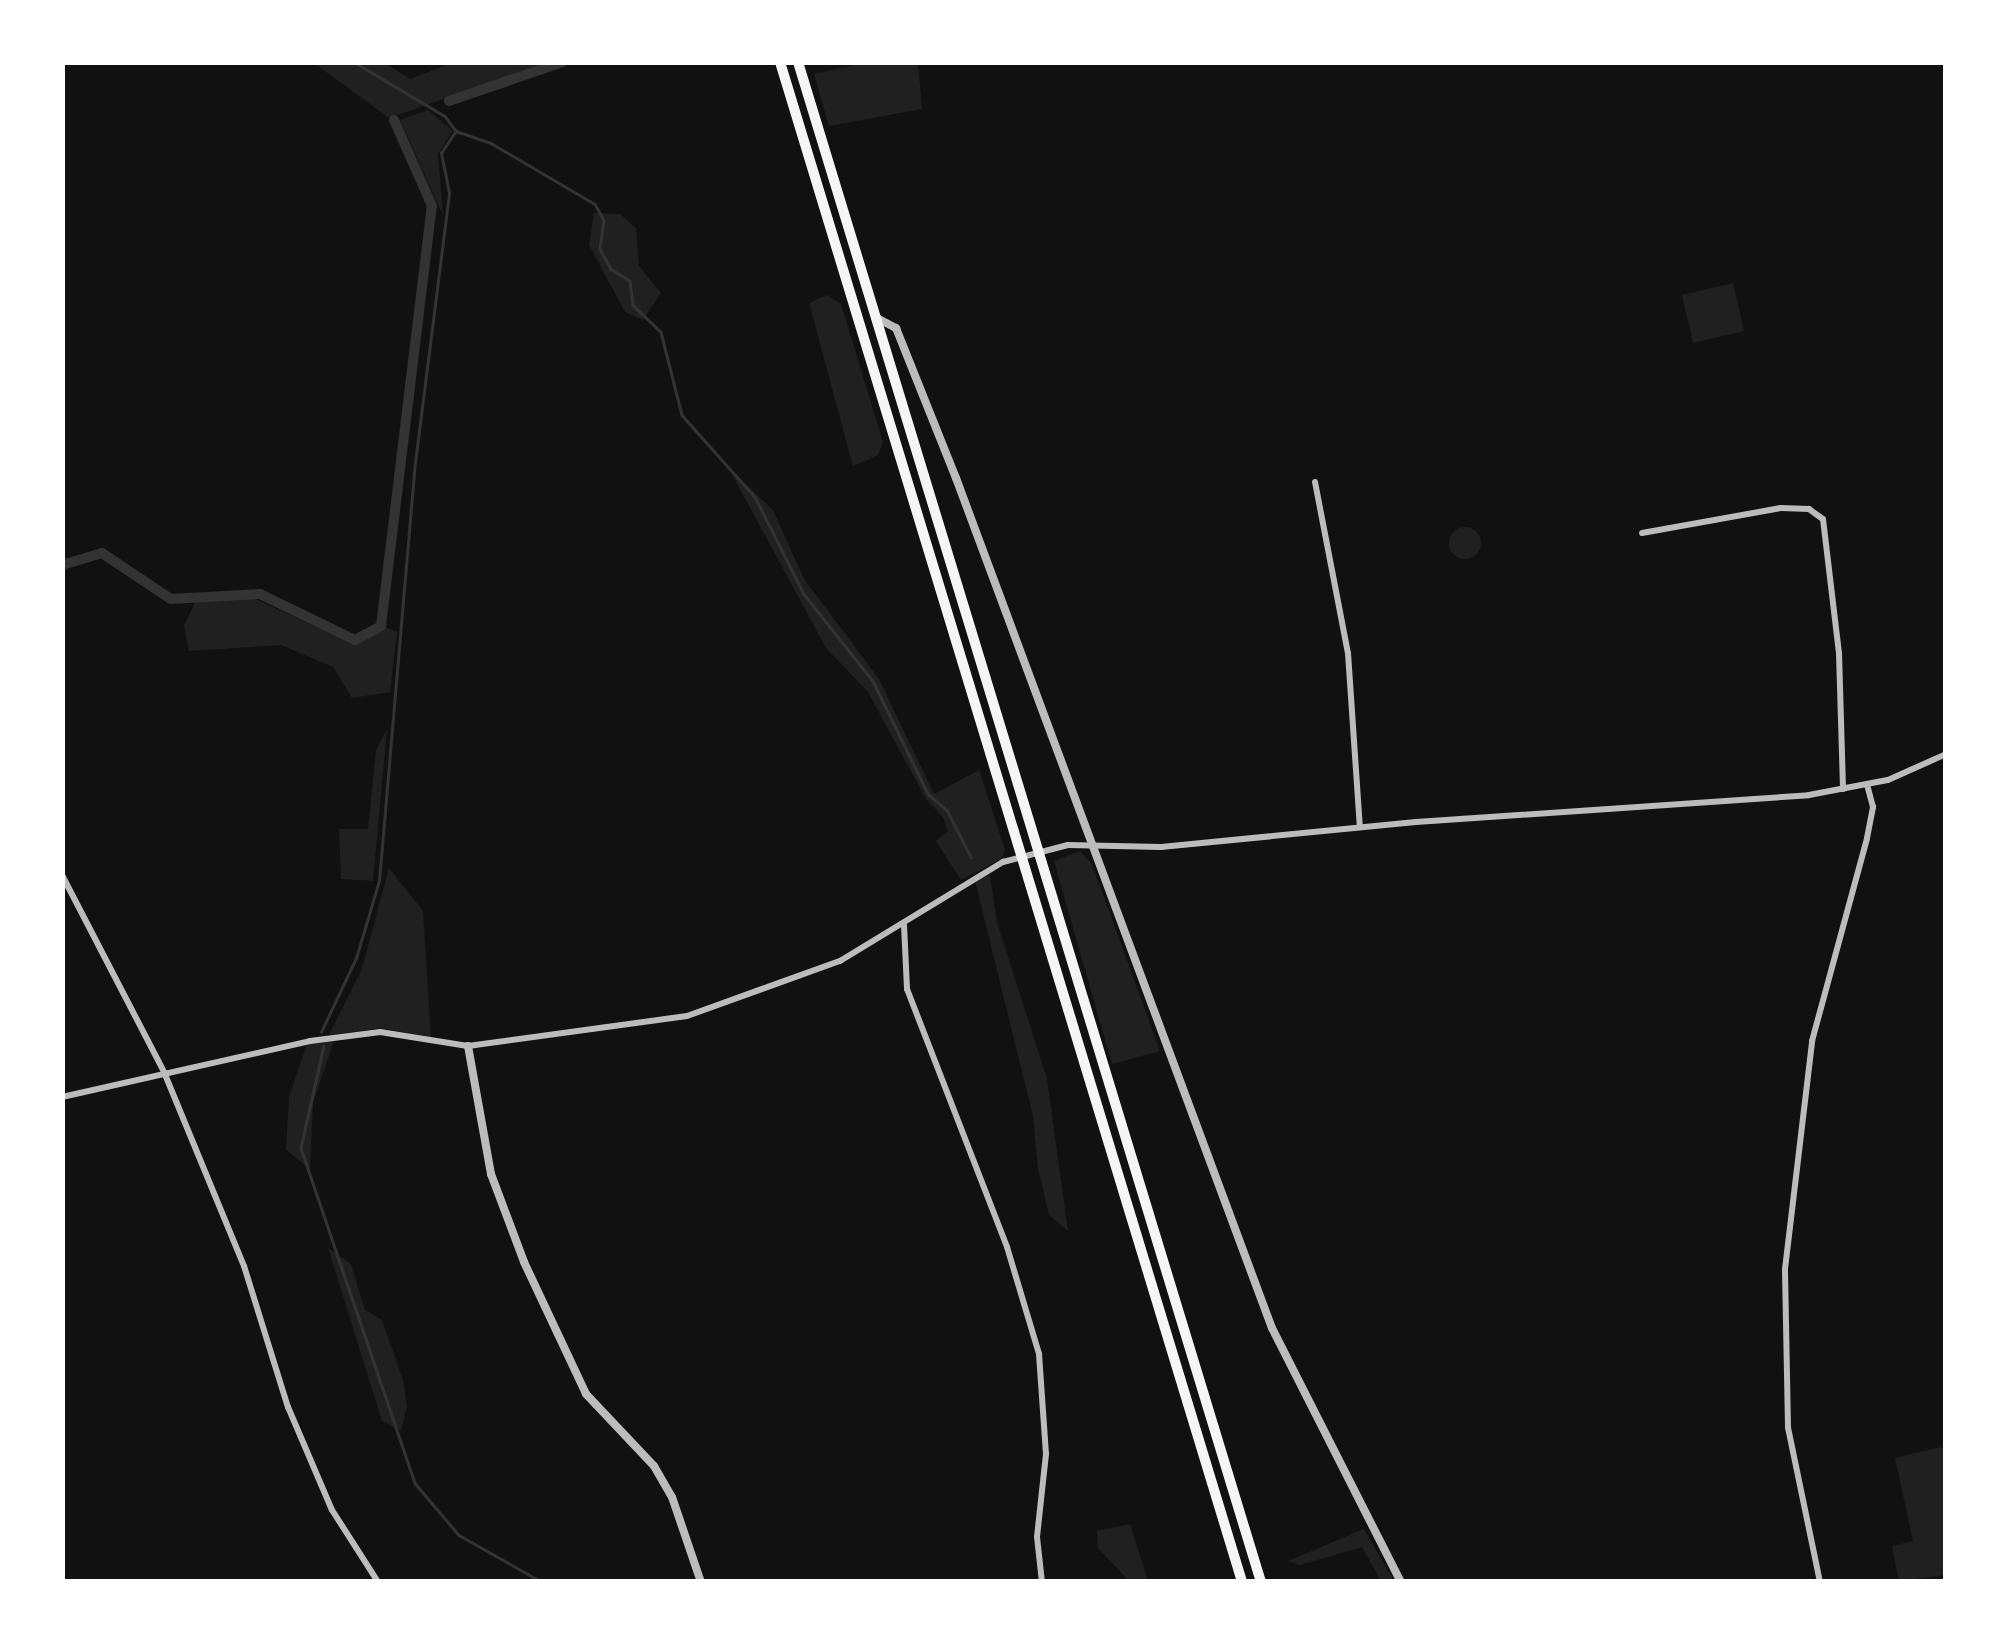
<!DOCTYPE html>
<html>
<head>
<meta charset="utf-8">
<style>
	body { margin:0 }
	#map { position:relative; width:2008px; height:1644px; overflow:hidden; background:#111; font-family:Lato,sans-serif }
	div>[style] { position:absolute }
	.green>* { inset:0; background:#202020 }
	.round { border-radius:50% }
	.stream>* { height:2.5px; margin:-1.25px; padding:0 1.25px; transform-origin:1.25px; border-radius:1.25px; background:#333 }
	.canal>* { height:10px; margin:-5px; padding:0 5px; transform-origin:5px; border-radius:5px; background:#333 }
	.minor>* { height:6px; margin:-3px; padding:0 3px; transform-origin:3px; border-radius:3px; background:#bcbcbc }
	.tertiary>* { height:8px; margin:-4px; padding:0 4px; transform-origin:4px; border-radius:4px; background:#bcbcbc }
	.trunk>* { height:10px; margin:-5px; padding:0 5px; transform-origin:5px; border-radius:5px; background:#f5f5f5 }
	span { translate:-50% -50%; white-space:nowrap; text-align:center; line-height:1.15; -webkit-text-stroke:10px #fff; paint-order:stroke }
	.frame { position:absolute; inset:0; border:65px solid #fff; pointer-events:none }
</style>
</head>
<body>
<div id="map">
	<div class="green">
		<i style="clip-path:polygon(314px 63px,385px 63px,410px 79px,452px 63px,545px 63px,389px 118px)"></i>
		<i style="clip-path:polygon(863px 63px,918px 63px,922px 109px,829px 126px,814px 74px)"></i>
		<i style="clip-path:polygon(428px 110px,453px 131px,438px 154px,443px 215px,400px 120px)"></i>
		<i style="clip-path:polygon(594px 213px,620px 214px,636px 228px,639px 266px,661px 293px,643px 320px,625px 312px,589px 245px)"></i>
		<i style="clip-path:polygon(1733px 283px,1744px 331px,1693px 343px,1682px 295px)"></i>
		<i style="clip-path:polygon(827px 295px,841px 304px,883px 442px,878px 455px,853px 466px,809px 303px)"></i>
		<i style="clip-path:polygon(728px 467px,773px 510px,804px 579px,879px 679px,934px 794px,979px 770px,1005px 850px,1001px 859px,961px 880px,936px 841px,948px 831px,943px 817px,926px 799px,868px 692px,826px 648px)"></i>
		<i class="round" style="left:1449px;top:527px;width:32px;height:32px"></i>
		<i style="clip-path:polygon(247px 595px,353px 644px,385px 627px,397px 632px,390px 692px,352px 698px,333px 667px,281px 645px,189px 651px,184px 626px,196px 600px)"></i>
		<i style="clip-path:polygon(387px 730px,373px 881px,341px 879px,339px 829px,368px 829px,376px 750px)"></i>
		<i style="clip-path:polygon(1080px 851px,1092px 864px,1160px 1051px,1112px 1064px,1054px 861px)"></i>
		<i style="clip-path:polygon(389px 868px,423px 911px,431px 1037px,381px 1028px,329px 1035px,362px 969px)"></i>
		<i style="clip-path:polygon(990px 875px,997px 922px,1047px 1079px,1068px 1231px,1049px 1215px,1038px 1169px,1033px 1116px,975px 881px)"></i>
		<i style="clip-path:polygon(334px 1041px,313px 1103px,310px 1169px,286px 1150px,289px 1097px,307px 1044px)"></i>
		<i style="clip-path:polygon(328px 1248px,351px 1264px,365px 1310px,382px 1320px,403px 1380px,407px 1406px,401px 1431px,382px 1421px)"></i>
		<i style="clip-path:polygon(1945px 1446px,1945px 1575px,1899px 1581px,1892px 1546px,1913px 1541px,1895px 1458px)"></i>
		<i style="clip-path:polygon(1130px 1524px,1148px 1581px,1129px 1581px,1098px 1548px,1097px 1531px)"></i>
		<i style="clip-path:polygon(1364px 1529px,1394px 1581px,1381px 1581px,1362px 1547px,1300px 1565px,1288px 1561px)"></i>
	</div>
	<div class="stream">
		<i style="left:354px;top:62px;width:106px;rotate:30.7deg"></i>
		<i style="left:445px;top:116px;width:19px;rotate:54deg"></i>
		<i style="left:456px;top:131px;width:37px;rotate:19deg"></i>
		<i style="left:491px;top:143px;width:121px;rotate:30.4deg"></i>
		<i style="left:595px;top:204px;width:18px;rotate:61deg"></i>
		<i style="left:604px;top:220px;width:29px;rotate:98deg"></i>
		<i style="left:600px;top:249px;width:23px;rotate:61deg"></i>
		<i style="left:611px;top:269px;width:22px;rotate:32deg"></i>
		<i style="left:630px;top:281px;width:24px;rotate:83deg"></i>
		<i style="left:633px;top:305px;width:39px;rotate:44deg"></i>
		<i style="left:661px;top:332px;width:86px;rotate:75.8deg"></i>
		<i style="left:682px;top:415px;width:110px;rotate:48.3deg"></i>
		<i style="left:755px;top:497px;width:109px;rotate:63.2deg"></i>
		<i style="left:804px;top:594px;width:111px;rotate:51.6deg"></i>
		<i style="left:873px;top:681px;width:126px;rotate:64deg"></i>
		<i style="left:928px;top:794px;width:25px;rotate:40deg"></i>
		<i style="left:947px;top:810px;width:53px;rotate:62.9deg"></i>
		<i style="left:321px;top:1032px;width:82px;rotate:-64.7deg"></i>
		<i style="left:356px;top:958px;width:80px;rotate:-73.4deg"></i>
		<i style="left:379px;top:881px;width:420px;rotate:-85.1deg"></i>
		<i style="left:415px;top:463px;width:272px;rotate:-82.8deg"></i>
		<i style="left:449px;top:193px;width:41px;rotate:-101.3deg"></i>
		<i style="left:441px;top:153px;width:27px;rotate:-56deg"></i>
		<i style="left:324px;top:1046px;width:105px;rotate:102.7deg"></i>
		<i style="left:301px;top:1148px;width:354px;rotate:71.2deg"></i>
		<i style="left:415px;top:1483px;width:68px;rotate:49.8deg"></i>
		<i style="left:459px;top:1535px;width:95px;rotate:29.5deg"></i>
	</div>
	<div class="canal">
		<i style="left:449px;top:101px;width:120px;rotate:-18.9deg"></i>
		<i style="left:62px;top:565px;width:42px;rotate:-16.7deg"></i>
		<i style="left:102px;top:553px;width:83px;rotate:33.7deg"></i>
		<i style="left:171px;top:599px;width:89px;rotate:-3.2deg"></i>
		<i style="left:260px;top:594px;width:106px;rotate:25.8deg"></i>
		<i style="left:355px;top:640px;width:30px;rotate:-28deg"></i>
		<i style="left:381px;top:626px;width:423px;rotate:-83.1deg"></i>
		<i style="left:432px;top:206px;width:94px;rotate:-113.8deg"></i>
	</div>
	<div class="minor">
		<i style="left:1315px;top:482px;width:174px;rotate:79.1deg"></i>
		<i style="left:1348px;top:653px;width:174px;rotate:86.1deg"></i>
		<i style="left:1642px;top:533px;width:141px;rotate:-10.2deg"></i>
		<i style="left:1781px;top:508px;width:28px;rotate:2deg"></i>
		<i style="left:1809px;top:509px;width:17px;rotate:36deg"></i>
		<i style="left:1823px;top:519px;width:135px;rotate:83.2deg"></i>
		<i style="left:1839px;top:653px;width:136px;rotate:88.3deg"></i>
		<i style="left:62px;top:875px;width:222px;rotate:62.6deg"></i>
		<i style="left:164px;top:1072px;width:210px;rotate:67.6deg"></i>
		<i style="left:244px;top:1266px;width:148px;rotate:72.7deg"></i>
		<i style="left:288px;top:1407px;width:112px;rotate:66.9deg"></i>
		<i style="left:332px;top:1510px;width:85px;rotate:57.4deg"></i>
		<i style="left:904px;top:925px;width:64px;rotate:87.3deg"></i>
		<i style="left:907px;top:989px;width:277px;rotate:68.8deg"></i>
		<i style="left:1007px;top:1247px;width:112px;rotate:73.3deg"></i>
		<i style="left:1039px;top:1354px;width:100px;rotate:86deg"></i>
		<i style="left:1046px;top:1454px;width:83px;rotate:96.2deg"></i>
		<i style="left:1037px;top:1537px;width:45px;rotate:83.7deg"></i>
		<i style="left:62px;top:1097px;width:254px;rotate:-12.7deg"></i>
		<i style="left:310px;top:1041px;width:71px;rotate:-7.3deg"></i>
		<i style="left:380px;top:1032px;width:89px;rotate:9deg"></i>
		<i style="left:468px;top:1046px;width:221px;rotate:-7.8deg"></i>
		<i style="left:687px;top:1016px;width:163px;rotate:-19.8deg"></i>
		<i style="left:840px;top:961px;width:191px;rotate:-31.3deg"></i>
		<i style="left:1003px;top:862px;width:67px;rotate:-14.7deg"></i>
		<i style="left:1068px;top:845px;width:93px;rotate:1.2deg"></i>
		<i style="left:1161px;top:847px;width:256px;rotate:-5.6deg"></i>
		<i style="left:1416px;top:822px;width:394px;rotate:-3.9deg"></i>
		<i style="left:1809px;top:795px;width:80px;rotate:-10.8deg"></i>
		<i style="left:1888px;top:780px;width:64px;rotate:-24.1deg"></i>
		<i style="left:1820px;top:1582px;width:158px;rotate:-101.7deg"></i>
		<i style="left:1788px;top:1427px;width:158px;rotate:-91.1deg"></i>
		<i style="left:1785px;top:1269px;width:230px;rotate:-83.2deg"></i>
		<i style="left:1812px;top:1041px;width:210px;rotate:-74.8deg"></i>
		<i style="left:1867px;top:838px;width:32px;rotate:-79deg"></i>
		<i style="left:1873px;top:807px;width:23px;rotate:-105deg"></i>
	</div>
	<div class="tertiary">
		<i style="left:875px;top:317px;width:24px;rotate:28deg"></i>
		<i style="left:896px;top:328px;width:162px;rotate:68.2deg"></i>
		<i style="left:956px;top:478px;width:907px;rotate:69.61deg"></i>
		<i style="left:1272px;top:1328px;width:285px;rotate:63.1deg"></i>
		<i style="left:468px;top:1046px;width:130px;rotate:79.8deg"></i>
		<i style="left:491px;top:1174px;width:94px;rotate:69.4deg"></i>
		<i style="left:524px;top:1262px;width:146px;rotate:64.8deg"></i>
		<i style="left:586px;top:1394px;width:99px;rotate:46.6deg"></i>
		<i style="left:654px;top:1466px;width:36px;rotate:60deg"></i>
		<i style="left:672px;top:1497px;width:90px;rotate:71.2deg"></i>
	</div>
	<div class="trunk">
		<i style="left:780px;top:62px;width:1589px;rotate:73.09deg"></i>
		<i style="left:798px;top:62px;width:1589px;rotate:73.06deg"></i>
	</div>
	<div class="frame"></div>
</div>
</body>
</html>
